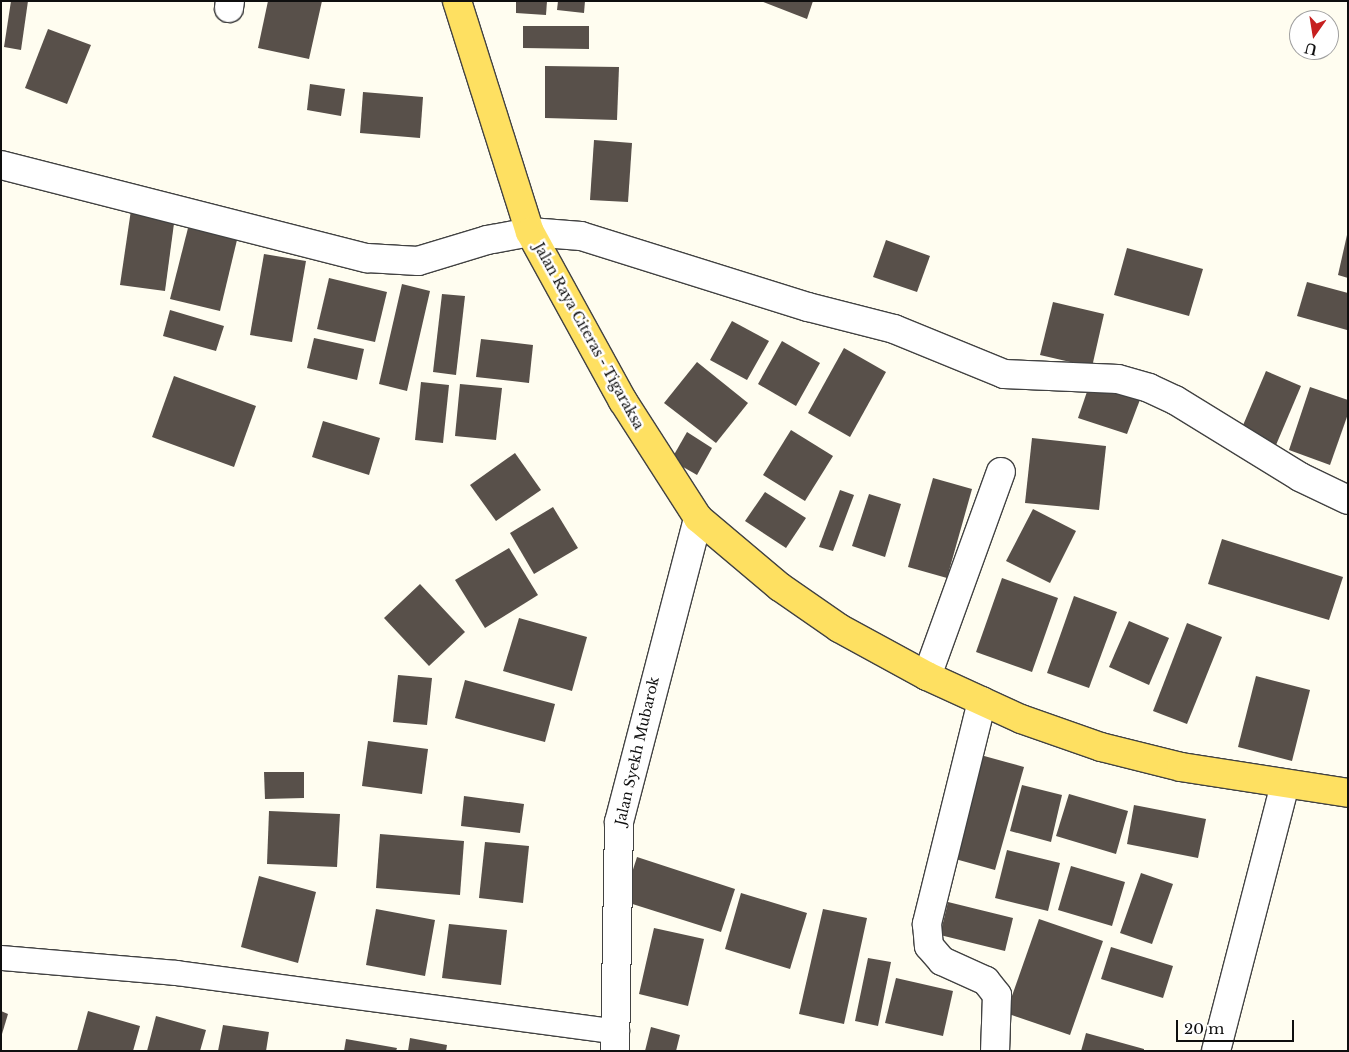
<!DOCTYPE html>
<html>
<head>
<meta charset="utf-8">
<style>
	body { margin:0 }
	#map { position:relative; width:1349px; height:1052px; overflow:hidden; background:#fffdf0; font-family:"Libre Baskerville",serif }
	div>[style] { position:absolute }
	.building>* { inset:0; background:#58504a }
	.roads { filter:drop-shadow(1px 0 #424242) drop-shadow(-1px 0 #424242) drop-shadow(0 1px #424242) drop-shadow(0 -1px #424242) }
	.service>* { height:24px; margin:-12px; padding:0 12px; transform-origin:12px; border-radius:12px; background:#fff }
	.minor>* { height:28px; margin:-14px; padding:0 14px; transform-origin:14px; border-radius:14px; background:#fff }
	.primary>* { height:28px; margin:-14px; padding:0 14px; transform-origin:14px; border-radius:14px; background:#fee061 }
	span { translate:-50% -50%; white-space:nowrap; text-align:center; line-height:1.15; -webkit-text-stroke:5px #fff; paint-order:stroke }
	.street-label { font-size:14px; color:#0f0f0f }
	.frame { position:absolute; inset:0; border:2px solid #0f0f0f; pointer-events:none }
	.north { position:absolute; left:1289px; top:10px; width:50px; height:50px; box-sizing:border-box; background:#fff; border:1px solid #9f9f9f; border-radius:50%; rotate:193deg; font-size:14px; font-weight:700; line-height:20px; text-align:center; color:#0f0f0f }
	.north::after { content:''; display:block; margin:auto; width:18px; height:22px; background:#c62020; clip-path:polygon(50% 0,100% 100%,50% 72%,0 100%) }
	.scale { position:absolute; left:1176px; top:1020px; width:118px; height:22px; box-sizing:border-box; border:2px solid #0f0f0f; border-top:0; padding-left:6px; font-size:15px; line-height:18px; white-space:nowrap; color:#0f0f0f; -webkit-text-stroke:4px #fff; paint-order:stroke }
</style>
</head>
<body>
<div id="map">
	<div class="building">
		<i style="clip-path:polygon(11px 1px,28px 1px,21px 50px,4px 47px)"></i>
		<i style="clip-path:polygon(268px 1px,322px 1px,309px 59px,258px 48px)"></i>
		<i style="clip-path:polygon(516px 1px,547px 1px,546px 15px,516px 13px)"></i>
		<i style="clip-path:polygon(558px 1px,585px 1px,584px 13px,557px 10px)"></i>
		<i style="clip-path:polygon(761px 1px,813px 1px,807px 19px)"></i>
		<i style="clip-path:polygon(523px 26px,589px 26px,589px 49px,523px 48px)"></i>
		<i style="clip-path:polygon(48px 29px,91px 45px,67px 104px,25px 88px)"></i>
		<i style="clip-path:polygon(545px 66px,619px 67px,617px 120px,545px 118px)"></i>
		<i style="clip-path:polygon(310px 84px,345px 89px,341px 116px,307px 110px)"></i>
		<i style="clip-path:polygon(363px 92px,423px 97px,420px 138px,360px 133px)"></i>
		<i style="clip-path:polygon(594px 140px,632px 143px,628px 202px,590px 200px)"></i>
		<i style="clip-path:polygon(131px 210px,175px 216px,165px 291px,120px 285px)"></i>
		<i style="clip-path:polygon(188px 228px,237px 240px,220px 311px,170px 299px)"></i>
		<i style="clip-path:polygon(1347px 235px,1348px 236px,1348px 278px,1338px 275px)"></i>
		<i style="clip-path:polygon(886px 240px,930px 256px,917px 292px,873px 277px)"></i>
		<i style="clip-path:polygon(1127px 248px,1203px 269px,1189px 316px,1114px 295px)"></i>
		<i style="clip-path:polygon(264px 254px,306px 261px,292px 342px,250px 335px)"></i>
		<i style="clip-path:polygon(329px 278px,387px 292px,375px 342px,317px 329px)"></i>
		<i style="clip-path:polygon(1307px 282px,1348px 293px,1347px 330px,1297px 316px)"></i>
		<i style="clip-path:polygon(402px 284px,430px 291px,407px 391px,379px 384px)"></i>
		<i style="clip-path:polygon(442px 294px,465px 296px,456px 375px,433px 372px)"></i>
		<i style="clip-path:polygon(1053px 302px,1104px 314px,1092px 367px,1040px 355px)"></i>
		<i style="clip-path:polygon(170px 310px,224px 326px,216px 351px,163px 336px)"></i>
		<i style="clip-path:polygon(732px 321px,769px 341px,747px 380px,710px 360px)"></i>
		<i style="clip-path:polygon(314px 338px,364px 349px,357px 380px,307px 368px)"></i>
		<i style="clip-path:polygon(481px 339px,533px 345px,529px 383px,476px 377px)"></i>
		<i style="clip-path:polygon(782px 341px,820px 363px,796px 406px,758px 384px)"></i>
		<i style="clip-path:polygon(844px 348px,886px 372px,850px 437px,808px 413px)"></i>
		<i style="clip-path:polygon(697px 362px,748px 403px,716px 443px,664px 403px)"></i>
		<i style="clip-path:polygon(1266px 371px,1301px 386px,1276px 445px,1241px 430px)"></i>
		<i style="clip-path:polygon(174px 376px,256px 406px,234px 467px,152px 437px)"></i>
		<i style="clip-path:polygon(1091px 380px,1141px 397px,1127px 434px,1078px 418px)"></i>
		<i style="clip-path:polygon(421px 382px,449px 385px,443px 443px,415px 440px)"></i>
		<i style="clip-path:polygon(460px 384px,502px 388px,496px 440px,455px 436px)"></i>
		<i style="clip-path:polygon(1310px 387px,1348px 400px,1348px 414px,1330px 465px,1289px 450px)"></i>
		<i style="clip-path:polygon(323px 421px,380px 438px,369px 475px,312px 457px)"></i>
		<i style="clip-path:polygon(791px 430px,833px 456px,805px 501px,763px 475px)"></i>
		<i style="clip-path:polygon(687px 432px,712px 448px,697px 475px,671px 460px)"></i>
		<i style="clip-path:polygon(1032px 438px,1106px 446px,1099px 510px,1025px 503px)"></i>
		<i style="clip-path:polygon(515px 453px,541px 490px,496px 521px,470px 485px)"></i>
		<i style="clip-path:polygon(933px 478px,972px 489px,947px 578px,908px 567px)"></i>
		<i style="clip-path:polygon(840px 490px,854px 495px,833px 551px,819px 547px)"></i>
		<i style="clip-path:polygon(765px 492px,806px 518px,786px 548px,745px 521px)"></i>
		<i style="clip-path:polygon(869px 494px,901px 504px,885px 557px,852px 546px)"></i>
		<i style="clip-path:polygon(553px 507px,578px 548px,534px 574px,510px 533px)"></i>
		<i style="clip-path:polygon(1033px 509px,1076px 531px,1050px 583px,1006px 561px)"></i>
		<i style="clip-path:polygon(1222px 539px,1343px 577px,1329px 620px,1208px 584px)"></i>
		<i style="clip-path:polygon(509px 548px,538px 595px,485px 628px,455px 580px)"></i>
		<i style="clip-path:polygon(1002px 578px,1058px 598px,1032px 672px,976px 652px)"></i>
		<i style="clip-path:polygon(420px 584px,465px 632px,429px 666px,384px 618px)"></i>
		<i style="clip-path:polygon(1074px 596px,1117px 612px,1089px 688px,1047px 673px)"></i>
		<i style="clip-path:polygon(519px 618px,587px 637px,572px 691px,503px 671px)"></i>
		<i style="clip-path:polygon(1129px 621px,1169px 638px,1149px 685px,1109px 667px)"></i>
		<i style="clip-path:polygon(1187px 623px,1222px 637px,1187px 724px,1153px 711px)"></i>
		<i style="clip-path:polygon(398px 675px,432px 678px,427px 725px,393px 722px)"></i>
		<i style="clip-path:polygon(1256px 676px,1310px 690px,1292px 761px,1238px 747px)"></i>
		<i style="clip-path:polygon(465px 680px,555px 704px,545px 742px,455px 718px)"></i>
		<i style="clip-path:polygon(368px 741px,428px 749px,422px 794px,362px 786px)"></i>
		<i style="clip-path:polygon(977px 754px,1024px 767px,995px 870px,948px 857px)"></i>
		<i style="clip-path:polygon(264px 772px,304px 772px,304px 798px,265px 799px)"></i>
		<i style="clip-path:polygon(1022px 785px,1062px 795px,1051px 842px,1010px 831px)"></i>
		<i style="clip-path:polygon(1069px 794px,1128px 811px,1116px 854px,1056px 836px)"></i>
		<i style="clip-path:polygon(464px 796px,524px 804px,520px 833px,461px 826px)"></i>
		<i style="clip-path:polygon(1134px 805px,1206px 819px,1198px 858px,1127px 844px)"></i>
		<i style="clip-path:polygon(269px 811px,340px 814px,337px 867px,267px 864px)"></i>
		<i style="clip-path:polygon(380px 834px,464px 841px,460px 895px,376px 888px)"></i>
		<i style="clip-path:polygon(485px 842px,529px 846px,523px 903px,479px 898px)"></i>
		<i style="clip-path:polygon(1007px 850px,1060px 863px,1048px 911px,995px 898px)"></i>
		<i style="clip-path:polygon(637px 857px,735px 889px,721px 932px,623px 901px)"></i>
		<i style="clip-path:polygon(1071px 866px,1125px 882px,1112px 926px,1058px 910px)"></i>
		<i style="clip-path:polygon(1141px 873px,1173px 884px,1152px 944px,1120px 933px)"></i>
		<i style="clip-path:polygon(259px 876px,316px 892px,298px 963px,241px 947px)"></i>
		<i style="clip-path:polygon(741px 893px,807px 913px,790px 969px,725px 949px)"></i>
		<i style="clip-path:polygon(948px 902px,1013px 918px,1005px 951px,940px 935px)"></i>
		<i style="clip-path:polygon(376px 909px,435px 920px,425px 976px,366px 965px)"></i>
		<i style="clip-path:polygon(823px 909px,867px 918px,844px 1024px,799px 1014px)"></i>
		<i style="clip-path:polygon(1039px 919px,1103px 941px,1070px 1035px,1006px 1013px)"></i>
		<i style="clip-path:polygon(449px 924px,507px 930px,501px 985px,442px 978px)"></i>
		<i style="clip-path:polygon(654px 928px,704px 939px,688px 1006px,639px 994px)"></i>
		<i style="clip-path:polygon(1111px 947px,1173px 966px,1163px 998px,1101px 979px)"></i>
		<i style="clip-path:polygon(868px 958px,891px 962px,878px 1026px,855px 1021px)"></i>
		<i style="clip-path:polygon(896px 978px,953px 991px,943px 1036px,885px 1023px)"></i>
		<i style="clip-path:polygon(1px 1011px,8px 1014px,2px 1034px,1px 1034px)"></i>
		<i style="clip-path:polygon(88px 1011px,140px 1026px,133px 1051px,77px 1051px)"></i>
		<i style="clip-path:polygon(156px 1016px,206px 1030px,200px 1051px,147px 1051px)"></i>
		<i style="clip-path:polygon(223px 1025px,269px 1032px,266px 1051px,218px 1051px)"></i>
		<i style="clip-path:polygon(651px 1027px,680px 1035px,676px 1051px,645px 1051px)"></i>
		<i style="clip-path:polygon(1086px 1033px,1144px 1049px,1144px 1051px,1081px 1051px)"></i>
		<i style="clip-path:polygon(410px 1038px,447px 1045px,446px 1051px,408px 1051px)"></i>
		<i style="clip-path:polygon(346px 1039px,397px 1048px,396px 1051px,344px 1051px)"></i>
	</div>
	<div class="roads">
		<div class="service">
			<i style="left:1px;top:958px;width:176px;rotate:4.9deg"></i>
			<i style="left:176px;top:973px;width:445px;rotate:7.6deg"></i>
		</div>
		<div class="minor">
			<i style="left:229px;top:8px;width:7px;rotate:-82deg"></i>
			<i style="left:1px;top:165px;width:378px;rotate:14.3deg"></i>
			<i style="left:367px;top:258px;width:51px;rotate:3.4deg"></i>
			<i style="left:418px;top:261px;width:72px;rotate:-16.9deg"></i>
			<i style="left:487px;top:240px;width:44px;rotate:-10.5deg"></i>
			<i style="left:530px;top:232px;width:51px;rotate:4.5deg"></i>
			<i style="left:581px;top:236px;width:238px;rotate:17.4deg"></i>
			<i style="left:808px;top:307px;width:89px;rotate:14.3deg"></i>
			<i style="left:894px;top:329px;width:119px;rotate:22.2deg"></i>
			<i style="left:1004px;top:374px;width:114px;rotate:2.5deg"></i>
			<i style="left:1118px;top:379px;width:32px;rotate:16deg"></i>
			<i style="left:1149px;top:388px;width:29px;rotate:25deg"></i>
			<i style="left:1175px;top:400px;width:147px;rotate:31.6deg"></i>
			<i style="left:1300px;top:477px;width:53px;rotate:25.6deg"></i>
			<i style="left:927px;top:676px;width:217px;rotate:-70.1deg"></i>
			<i style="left:982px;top:701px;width:230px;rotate:103.9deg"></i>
			<i style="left:927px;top:924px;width:22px;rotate:85deg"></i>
			<i style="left:929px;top:946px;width:20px;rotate:49deg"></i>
			<i style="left:942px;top:961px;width:48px;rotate:24.4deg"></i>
			<i style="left:986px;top:981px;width:18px;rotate:52deg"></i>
			<i style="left:997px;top:995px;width:56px;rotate:92deg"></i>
			<i style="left:615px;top:1051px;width:229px;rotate:-89deg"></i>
			<i style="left:619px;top:822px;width:314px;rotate:-75.4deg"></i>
			<i style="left:1216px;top:1051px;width:276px;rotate:-75.5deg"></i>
		</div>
		<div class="primary">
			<i style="left:457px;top:1px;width:242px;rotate:72.5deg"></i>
			<i style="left:530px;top:232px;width:193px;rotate:61.2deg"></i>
			<i style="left:623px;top:401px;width:139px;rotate:57.3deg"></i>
			<i style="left:698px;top:518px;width:107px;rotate:40.1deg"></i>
			<i style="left:780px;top:587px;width:72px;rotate:34.8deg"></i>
			<i style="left:839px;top:628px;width:100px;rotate:28.6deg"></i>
			<i style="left:927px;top:676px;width:103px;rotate:24.6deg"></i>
			<i style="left:1021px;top:719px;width:85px;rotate:19.3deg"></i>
			<i style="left:1101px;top:747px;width:82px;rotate:14deg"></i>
			<i style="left:1181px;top:767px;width:169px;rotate:8.8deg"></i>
		</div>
	</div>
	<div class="street-label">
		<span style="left:589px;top:336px;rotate:61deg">Jalan Raya Citeras - Tigaraksa</span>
		<span style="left:637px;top:751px;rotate:-77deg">Jalan Syekh Mubarok</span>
	</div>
	<div class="frame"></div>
	<div class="north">U</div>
	<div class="scale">20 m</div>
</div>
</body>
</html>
